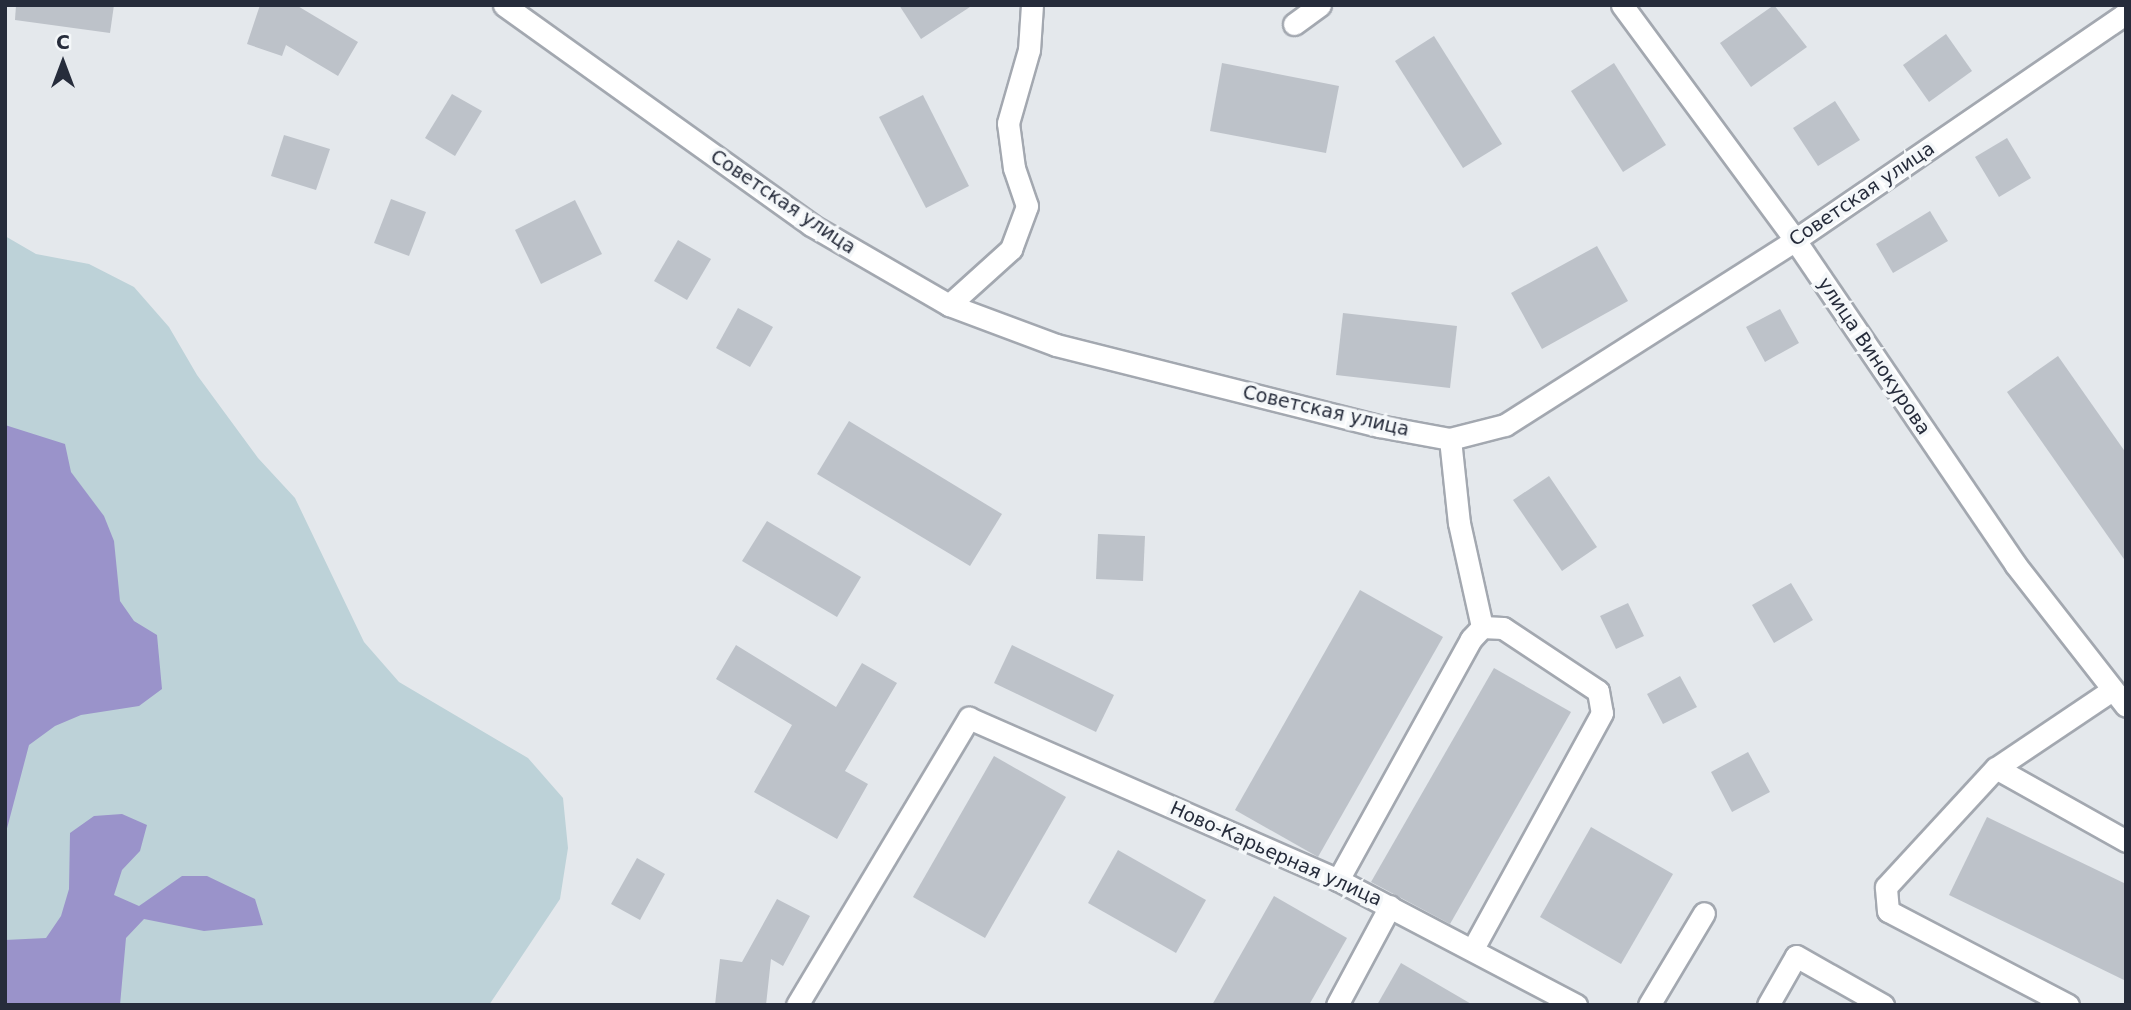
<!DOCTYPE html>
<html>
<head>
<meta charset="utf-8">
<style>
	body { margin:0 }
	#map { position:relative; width:2131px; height:1010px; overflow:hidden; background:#e4e8ec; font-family:"DejaVu Sans",sans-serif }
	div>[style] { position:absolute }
	.green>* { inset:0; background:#bdd2d8 }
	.water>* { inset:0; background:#9a93ca }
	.building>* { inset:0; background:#bdc2c9 }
	.roads { filter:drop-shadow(2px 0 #a3a8b0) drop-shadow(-2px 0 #a3a8b0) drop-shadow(0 2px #a3a8b0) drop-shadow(0 -2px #a3a8b0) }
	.minor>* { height:21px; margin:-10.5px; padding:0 10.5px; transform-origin:10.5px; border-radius:10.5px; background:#fff }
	span { translate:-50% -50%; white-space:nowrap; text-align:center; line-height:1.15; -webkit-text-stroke:7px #f4f7f9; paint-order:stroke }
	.street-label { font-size:19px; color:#262c3b }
	.frame { position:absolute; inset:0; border:7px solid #262c3b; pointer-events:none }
	.north { position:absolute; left:28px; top:28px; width:70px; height:70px; -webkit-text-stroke:5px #f4f7f9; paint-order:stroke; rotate:0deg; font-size:19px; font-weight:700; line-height:28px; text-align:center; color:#262c3b }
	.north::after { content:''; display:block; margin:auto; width:24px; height:32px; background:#262c3b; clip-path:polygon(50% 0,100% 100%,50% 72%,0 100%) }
</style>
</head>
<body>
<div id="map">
	<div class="green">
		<i style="clip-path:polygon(5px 236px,36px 254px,89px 264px,134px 287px,169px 327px,197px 375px,258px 458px,295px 498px,364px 642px,399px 682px,528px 758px,563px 798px,568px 848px,560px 899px,489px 1005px,5px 1005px)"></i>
	</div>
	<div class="water">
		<i style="clip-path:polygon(5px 425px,65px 444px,71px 472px,104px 516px,114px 541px,120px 601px,134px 621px,157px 635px,162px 689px,139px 706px,81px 715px,55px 726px,29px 745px,5px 836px)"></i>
		<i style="clip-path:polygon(122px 814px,147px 825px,140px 851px,122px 870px,114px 895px,139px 906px,182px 876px,207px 876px,255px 899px,263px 925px,204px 931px,144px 919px,126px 938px,120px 1005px,5px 1005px,5px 940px,46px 938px,61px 916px,69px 889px,70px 833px,94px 816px)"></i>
	</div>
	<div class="building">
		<i style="clip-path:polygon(16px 5px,114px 5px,110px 33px,15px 20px)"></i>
		<i style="clip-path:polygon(260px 5px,296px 5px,358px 42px,338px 76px,286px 45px,282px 56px,247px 44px)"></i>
		<i style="clip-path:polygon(899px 5px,973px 5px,921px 39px)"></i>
		<i style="clip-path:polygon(1774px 5px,1807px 47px,1751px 87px,1720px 43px)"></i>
		<i style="clip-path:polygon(1946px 34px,1972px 71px,1929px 102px,1903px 65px)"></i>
		<i style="clip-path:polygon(1434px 36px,1502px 144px,1463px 168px,1395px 61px)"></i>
		<i style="clip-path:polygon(1222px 63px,1339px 86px,1326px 153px,1210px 131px)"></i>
		<i style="clip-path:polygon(1614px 63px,1666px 145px,1623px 172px,1571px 91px)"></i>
		<i style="clip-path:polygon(452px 94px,482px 111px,455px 156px,425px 138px)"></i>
		<i style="clip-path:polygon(923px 95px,969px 186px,926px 208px,879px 117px)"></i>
		<i style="clip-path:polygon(1835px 101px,1860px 140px,1818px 166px,1793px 128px)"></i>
		<i style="clip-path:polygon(284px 135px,330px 149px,316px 190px,271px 176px)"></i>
		<i style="clip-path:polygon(2007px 138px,2031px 178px,1999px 197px,1975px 157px)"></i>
		<i style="clip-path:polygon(391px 199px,426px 212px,409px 256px,374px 243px)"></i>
		<i style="clip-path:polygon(575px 200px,602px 254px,541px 284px,515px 230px)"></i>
		<i style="clip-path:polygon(1930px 211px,1948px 241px,1893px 273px,1876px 244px)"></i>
		<i style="clip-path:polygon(678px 240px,711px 259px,687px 300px,654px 281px)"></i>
		<i style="clip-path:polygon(1597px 246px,1628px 301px,1542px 349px,1511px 293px)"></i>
		<i style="clip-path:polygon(738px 308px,773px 327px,750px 367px,716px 348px)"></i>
		<i style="clip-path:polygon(1780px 309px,1799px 343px,1765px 362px,1746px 327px)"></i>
		<i style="clip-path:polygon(1343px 313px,1457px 326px,1450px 388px,1336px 375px)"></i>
		<i style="clip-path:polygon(2058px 356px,2126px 453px,2126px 562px,2007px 392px)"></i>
		<i style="clip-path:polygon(849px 421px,1002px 514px,970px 566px,817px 474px)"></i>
		<i style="clip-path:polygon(1549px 476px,1597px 547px,1562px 571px,1513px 500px)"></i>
		<i style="clip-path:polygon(767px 521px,861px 577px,837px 617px,742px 561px)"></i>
		<i style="clip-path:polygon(1098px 534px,1145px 536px,1143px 581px,1096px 579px)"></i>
		<i style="clip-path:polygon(1791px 583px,1813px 620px,1774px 643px,1752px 605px)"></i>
		<i style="clip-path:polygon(1360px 590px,1443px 637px,1318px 857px,1235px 810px)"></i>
		<i style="clip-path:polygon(1628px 603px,1644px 636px,1616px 649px,1600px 616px)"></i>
		<i style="clip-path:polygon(736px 645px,836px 707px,862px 663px,897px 683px,845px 771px,868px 784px,837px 839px,754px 792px,792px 725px,716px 679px)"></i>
		<i style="clip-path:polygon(1012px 645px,1114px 695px,1096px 732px,994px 683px)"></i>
		<i style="clip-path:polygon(1494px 668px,1571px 712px,1450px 924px,1371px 882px)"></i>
		<i style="clip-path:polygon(1680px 676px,1697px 707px,1663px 724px,1647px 694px)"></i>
		<i style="clip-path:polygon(1748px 752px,1770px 792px,1732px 812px,1711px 772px)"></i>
		<i style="clip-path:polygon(994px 756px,1066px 797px,985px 938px,913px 897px)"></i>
		<i style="clip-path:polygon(1987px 817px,2126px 884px,2126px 981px,1949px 895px)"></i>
		<i style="clip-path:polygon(1591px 827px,1673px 874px,1621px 964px,1540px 917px)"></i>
		<i style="clip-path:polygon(1118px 850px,1206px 900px,1176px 953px,1088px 903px)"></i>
		<i style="clip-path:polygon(637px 858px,665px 874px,640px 920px,611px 904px)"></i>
		<i style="clip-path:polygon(1274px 896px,1347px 938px,1309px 1005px,1212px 1005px)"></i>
		<i style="clip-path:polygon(777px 899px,810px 916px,783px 966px,771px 959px,766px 1005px,715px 1005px,720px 959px,742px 962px)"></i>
		<i style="clip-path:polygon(1401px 963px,1473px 1005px,1377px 1005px)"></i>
	</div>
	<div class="roads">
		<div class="minor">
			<i style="left:504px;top:5px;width:378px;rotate:35.6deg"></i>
			<i style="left:811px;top:225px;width:160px;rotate:30.1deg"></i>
			<i style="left:949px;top:305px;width:114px;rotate:20.5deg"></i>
			<i style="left:1056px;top:345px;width:333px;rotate:14.1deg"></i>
			<i style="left:1379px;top:426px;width:72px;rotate:10.4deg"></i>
			<i style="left:1450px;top:439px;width:57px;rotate:-14.3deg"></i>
			<i style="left:1505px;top:425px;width:344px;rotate:-32.5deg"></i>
			<i style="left:1795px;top:240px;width:401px;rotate:-34.4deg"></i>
			<i style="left:1622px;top:5px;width:292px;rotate:53.6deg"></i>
			<i style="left:1795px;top:240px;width:392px;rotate:55.8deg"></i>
			<i style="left:2015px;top:564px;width:180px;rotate:52deg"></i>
			<i style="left:1294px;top:24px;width:32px;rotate:-36deg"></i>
			<i style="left:949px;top:305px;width:84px;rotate:-42.1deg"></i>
			<i style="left:1011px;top:249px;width:46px;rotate:-69.6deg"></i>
			<i style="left:1027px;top:206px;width:40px;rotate:-108.9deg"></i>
			<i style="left:1014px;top:168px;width:45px;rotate:-97.6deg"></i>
			<i style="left:1008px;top:123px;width:76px;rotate:-74deg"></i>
			<i style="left:1029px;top:50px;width:45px;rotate:-86.2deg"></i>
			<i style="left:1450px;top:439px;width:84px;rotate:83.9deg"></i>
			<i style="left:1459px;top:523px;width:107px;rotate:77.5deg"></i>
			<i style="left:1996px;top:768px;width:149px;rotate:29.3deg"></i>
			<i style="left:1338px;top:880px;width:275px;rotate:-61.1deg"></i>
			<i style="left:1471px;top:639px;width:16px;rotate:-47deg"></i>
			<i style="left:1482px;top:627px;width:21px;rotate:3deg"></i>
			<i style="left:1503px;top:628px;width:114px;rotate:33.6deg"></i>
			<i style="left:1598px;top:691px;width:22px;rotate:80deg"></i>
			<i style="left:1602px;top:713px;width:270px;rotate:118.7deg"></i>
			<i style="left:797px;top:1005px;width:335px;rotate:-59.1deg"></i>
			<i style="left:969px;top:718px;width:403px;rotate:23.7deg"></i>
			<i style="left:1338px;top:880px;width:269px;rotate:27.7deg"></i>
			<i style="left:1337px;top:1005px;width:112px;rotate:-61.8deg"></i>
			<i style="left:1649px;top:1005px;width:107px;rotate:-59.1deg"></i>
			<i style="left:1768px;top:1005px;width:56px;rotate:-60.3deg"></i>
			<i style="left:1796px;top:956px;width:100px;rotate:29.4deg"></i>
			<i style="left:2068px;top:1005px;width:203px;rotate:-152.4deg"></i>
			<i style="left:1888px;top:911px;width:24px;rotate:-95deg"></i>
			<i style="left:1886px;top:887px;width:162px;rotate:-47.3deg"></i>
			<i style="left:1996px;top:768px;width:140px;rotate:-33.9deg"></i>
		</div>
	</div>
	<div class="street-label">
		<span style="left:1862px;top:194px;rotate:-34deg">Советская улица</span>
		<span style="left:783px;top:202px;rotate:34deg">Советская улица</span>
		<span style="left:1874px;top:356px;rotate:56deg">улица Винокурова</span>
		<span style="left:1326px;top:411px;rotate:13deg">Советская улица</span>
		<span style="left:1276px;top:854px;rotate:24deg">Ново-Карьерная улица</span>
	</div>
	<div class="frame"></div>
	<div class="north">С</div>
</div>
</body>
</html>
